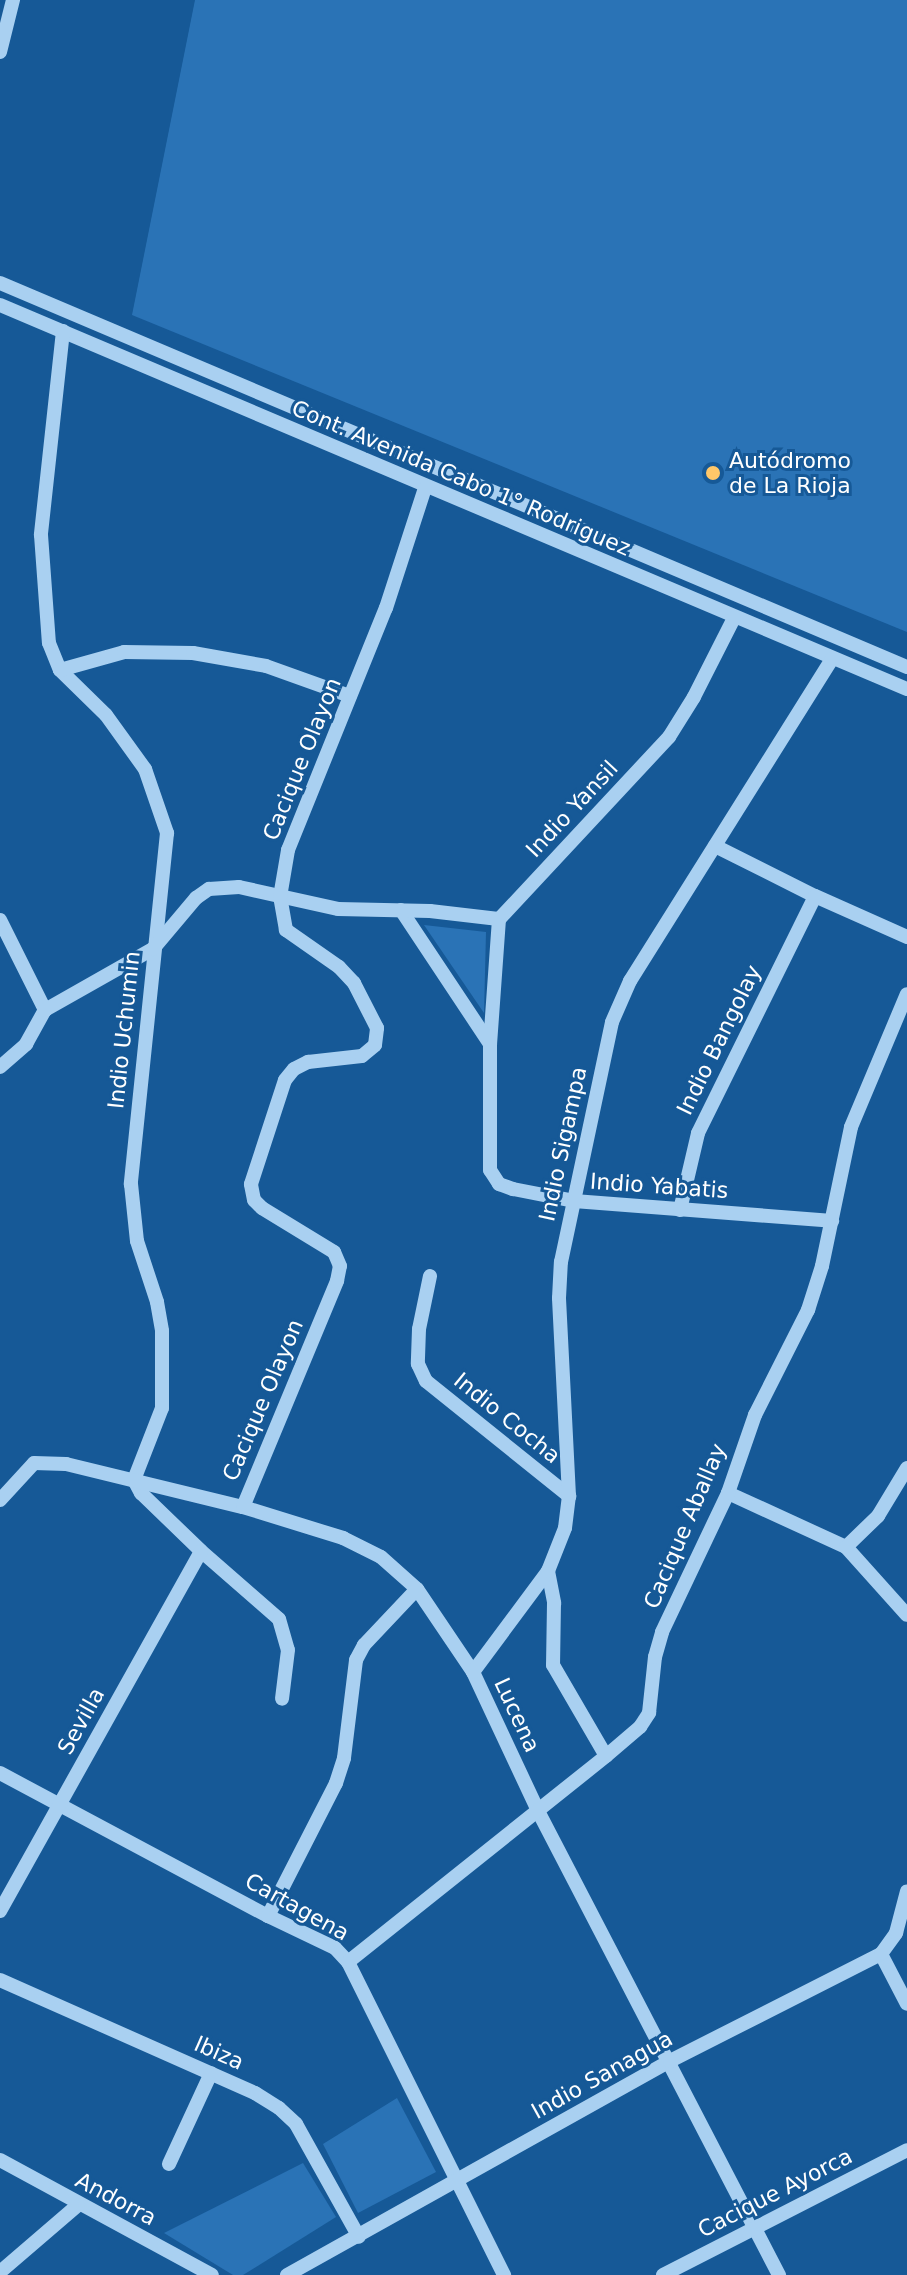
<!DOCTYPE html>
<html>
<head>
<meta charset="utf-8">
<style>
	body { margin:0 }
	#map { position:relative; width:907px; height:2275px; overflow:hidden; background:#165997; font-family:"DejaVu Sans",sans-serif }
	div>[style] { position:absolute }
	.green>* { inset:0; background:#2a73b6 }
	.minor>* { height:14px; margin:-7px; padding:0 7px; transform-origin:7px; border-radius:7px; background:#a9d0f1 }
	.dots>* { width:22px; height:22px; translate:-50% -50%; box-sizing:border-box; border:4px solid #165997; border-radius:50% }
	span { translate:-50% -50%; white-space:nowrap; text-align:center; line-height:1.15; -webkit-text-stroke:6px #165997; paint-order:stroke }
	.poi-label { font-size:22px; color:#fff }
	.left { translate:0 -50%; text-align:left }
	.street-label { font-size:22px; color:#fff }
</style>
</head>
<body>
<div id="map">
	<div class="green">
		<i style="clip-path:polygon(195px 0,907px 0,907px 632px,132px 315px)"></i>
		<i style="clip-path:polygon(424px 925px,486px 932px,484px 1013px)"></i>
		<i style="clip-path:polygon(397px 2098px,436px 2172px,358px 2213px,323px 2144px)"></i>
		<i style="clip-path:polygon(303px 2163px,336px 2217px,243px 2275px,233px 2275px,164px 2233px)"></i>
	</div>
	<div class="minor">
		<i style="left:0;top:52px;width:54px;rotate:-76deg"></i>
		<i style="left:0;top:283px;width:985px;rotate:22.95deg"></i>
		<i style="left:0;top:305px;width:985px;rotate:22.95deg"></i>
		<i style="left:63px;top:331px;width:205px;rotate:96.2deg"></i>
		<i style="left:41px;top:535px;width:108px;rotate:85.8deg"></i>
		<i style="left:49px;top:643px;width:29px;rotate:68deg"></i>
		<i style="left:60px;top:670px;width:64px;rotate:44.4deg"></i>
		<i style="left:106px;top:715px;width:67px;rotate:54.2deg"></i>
		<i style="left:145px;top:769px;width:68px;rotate:71deg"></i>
		<i style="left:167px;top:833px;width:353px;rotate:95.9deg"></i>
		<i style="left:131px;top:1184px;width:57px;rotate:84deg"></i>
		<i style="left:137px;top:1241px;width:64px;rotate:71.8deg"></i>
		<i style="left:157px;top:1302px;width:29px;rotate:80deg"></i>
		<i style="left:162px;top:1331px;width:77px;rotate:90deg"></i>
		<i style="left:162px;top:1408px;width:77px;rotate:111.3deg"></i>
		<i style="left:134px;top:1480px;width:15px;rotate:62deg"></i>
		<i style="left:141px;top:1493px;width:83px;rotate:44deg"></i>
		<i style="left:201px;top:1551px;width:103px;rotate:41.1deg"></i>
		<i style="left:279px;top:1619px;width:32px;rotate:74deg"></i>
		<i style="left:288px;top:1650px;width:49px;rotate:97deg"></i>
		<i style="left:734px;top:618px;width:89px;rotate:116.9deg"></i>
		<i style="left:694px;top:697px;width:47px;rotate:122deg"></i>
		<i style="left:669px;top:737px;width:249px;rotate:133deg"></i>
		<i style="left:499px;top:919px;width:125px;rotate:94.1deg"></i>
		<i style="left:490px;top:1044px;width:126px;rotate:90deg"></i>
		<i style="left:490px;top:1170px;width:17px;rotate:57deg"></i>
		<i style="left:499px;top:1184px;width:15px;rotate:20deg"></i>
		<i style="left:513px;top:1189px;width:62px;rotate:11.1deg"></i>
		<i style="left:574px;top:1201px;width:259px;rotate:4.4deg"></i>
		<i style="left:60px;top:670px;width:66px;rotate:-15.7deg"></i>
		<i style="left:124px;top:652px;width:69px;rotate:0.8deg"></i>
		<i style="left:193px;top:653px;width:74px;rotate:10.1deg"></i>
		<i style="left:266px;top:666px;width:89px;rotate:19.7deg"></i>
		<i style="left:715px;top:846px;width:112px;rotate:26.6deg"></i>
		<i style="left:815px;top:896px;width:101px;rotate:24deg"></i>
		<i style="left:401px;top:910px;width:161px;rotate:56.4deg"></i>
		<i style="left:0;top:920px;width:101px;rotate:63.4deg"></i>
		<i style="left:0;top:1067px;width:35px;rotate:-41deg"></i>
		<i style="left:26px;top:1044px;width:39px;rotate:-61deg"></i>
		<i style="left:45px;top:1010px;width:124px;rotate:-29.5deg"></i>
		<i style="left:153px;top:949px;width:67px;rotate:-49.9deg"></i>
		<i style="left:196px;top:898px;width:16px;rotate:-35deg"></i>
		<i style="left:209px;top:889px;width:30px;rotate:-4deg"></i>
		<i style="left:239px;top:887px;width:101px;rotate:12.5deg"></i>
		<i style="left:338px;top:909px;width:92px;rotate:1.2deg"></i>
		<i style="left:430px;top:911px;width:69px;rotate:6.6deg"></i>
		<i style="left:680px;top:1210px;width:79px;rotate:-76.8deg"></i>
		<i style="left:698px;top:1133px;width:264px;rotate:-63.7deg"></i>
		<i style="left:430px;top:1276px;width:54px;rotate:101.7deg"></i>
		<i style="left:419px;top:1329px;width:35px;rotate:92deg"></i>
		<i style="left:418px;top:1364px;width:19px;rotate:65deg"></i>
		<i style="left:426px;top:1381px;width:184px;rotate:38.8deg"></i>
		<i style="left:728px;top:1493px;width:130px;rotate:24.6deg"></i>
		<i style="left:846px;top:1547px;width:91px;rotate:48.1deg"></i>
		<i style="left:0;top:1500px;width:50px;rotate:-47.4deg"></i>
		<i style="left:34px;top:1463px;width:32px;rotate:2deg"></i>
		<i style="left:66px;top:1464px;width:182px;rotate:13.7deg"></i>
		<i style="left:243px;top:1507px;width:105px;rotate:17.2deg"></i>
		<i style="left:343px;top:1538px;width:42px;rotate:26.6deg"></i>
		<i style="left:381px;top:1557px;width:48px;rotate:41.6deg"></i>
		<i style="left:417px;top:1589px;width:100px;rotate:56deg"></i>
		<i style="left:473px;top:1672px;width:153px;rotate:64.9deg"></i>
		<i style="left:538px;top:1811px;width:523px;rotate:62.55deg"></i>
		<i style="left:243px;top:1507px;width:245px;rotate:-67.4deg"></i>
		<i style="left:337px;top:1281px;width:15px;rotate:-79deg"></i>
		<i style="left:340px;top:1266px;width:15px;rotate:-113deg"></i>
		<i style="left:334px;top:1252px;width:84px;rotate:-148.6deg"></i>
		<i style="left:262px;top:1208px;width:11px;rotate:-135deg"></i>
		<i style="left:254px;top:1200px;width:16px;rotate:-101deg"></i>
		<i style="left:251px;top:1184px;width:109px;rotate:-71.9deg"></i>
		<i style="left:285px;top:1080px;width:14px;rotate:-51deg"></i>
		<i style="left:294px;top:1069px;width:16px;rotate:-27deg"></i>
		<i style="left:308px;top:1062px;width:54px;rotate:-6.3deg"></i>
		<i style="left:362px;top:1056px;width:17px;rotate:-40deg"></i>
		<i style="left:375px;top:1045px;width:17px;rotate:-83deg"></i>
		<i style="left:377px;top:1028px;width:51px;rotate:-117.1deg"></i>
		<i style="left:354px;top:983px;width:22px;rotate:-133deg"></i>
		<i style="left:339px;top:967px;width:65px;rotate:-145.1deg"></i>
		<i style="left:286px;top:930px;width:34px;rotate:-100deg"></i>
		<i style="left:280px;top:897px;width:48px;rotate:-80.3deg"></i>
		<i style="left:288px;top:850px;width:261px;rotate:-68deg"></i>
		<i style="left:386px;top:608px;width:126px;rotate:-72deg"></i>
		<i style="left:846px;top:1547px;width:45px;rotate:-44.1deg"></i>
		<i style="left:878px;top:1516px;width:56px;rotate:-58.9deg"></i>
		<i style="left:548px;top:1571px;width:33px;rotate:79deg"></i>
		<i style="left:554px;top:1603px;width:62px;rotate:90.9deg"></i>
		<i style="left:553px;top:1665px;width:105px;rotate:59.8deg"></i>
		<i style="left:473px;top:1672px;width:126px;rotate:-53.4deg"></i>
		<i style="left:548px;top:1571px;width:46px;rotate:-68.4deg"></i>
		<i style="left:565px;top:1528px;width:32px;rotate:-83deg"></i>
		<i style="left:569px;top:1496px;width:198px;rotate:-92.9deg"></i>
		<i style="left:559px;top:1298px;width:36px;rotate:-87deg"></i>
		<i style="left:561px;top:1262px;width:245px;rotate:-78deg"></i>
		<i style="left:612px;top:1022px;width:45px;rotate:-66.3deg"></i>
		<i style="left:630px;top:981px;width:381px;rotate:-57.9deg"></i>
		<i style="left:0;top:1773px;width:304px;rotate:28.1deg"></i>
		<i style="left:268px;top:1916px;width:74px;rotate:25.5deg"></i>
		<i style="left:335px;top:1948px;width:19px;rotate:47deg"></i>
		<i style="left:348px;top:1962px;width:350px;rotate:63.5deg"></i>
		<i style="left:0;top:1911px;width:412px;rotate:-60.8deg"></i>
		<i style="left:268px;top:1916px;width:149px;rotate:-62.9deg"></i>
		<i style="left:336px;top:1783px;width:26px;rotate:-72deg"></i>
		<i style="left:344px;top:1758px;width:99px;rotate:-83deg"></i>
		<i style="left:356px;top:1660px;width:17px;rotate:-62deg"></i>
		<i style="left:364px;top:1645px;width:77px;rotate:-46.6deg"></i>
		<i style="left:881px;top:1954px;width:56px;rotate:62.5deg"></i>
		<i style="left:348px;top:1962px;width:330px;rotate:-38.6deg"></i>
		<i style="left:606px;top:1756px;width:45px;rotate:-40.5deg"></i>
		<i style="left:640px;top:1727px;width:17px;rotate:-57deg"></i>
		<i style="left:649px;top:1713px;width:56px;rotate:-83.9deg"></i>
		<i style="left:655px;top:1657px;width:26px;rotate:-74deg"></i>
		<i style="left:662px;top:1632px;width:154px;rotate:-64.6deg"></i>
		<i style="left:728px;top:1493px;width:83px;rotate:-70.9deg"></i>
		<i style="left:755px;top:1415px;width:118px;rotate:-63.2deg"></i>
		<i style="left:808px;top:1310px;width:46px;rotate:-72.3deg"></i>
		<i style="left:822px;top:1266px;width:142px;rotate:-78.2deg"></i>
		<i style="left:851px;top:1127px;width:144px;rotate:-67.2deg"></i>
		<i style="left:0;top:1980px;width:279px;rotate:23.9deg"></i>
		<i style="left:255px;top:2093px;width:28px;rotate:32deg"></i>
		<i style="left:279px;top:2108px;width:23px;rotate:43deg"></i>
		<i style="left:296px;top:2124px;width:129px;rotate:60.9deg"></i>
		<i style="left:0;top:2160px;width:241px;rotate:28.5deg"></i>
		<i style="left:169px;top:2164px;width:100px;rotate:-65.2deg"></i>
		<i style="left:0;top:2272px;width:103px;rotate:-40.7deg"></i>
		<i style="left:287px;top:2275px;width:439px;rotate:-29.2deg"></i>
		<i style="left:670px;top:2061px;width:237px;rotate:-26.9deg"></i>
		<i style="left:881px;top:1954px;width:26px;rotate:-54deg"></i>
		<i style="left:896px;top:1933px;width:43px;rotate:-75.3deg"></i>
		<i style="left:663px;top:2275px;width:274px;rotate:-27.1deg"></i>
	</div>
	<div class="dots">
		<i style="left:713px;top:473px;background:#ffc769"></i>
	</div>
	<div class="poi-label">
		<span class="left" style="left:729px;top:473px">Autódromo<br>de La Rioja</span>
	</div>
	<div class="street-label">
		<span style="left:461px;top:478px;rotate:23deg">Cont. Avenida Cabo 1° Rodriguez</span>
		<span style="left:302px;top:759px;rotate:-68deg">Cacique Olayon</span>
		<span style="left:572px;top:809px;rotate:-47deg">Indio Yansil</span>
		<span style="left:124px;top:1030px;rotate:-84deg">Indio Uchumin</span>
		<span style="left:719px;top:1040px;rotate:-64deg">Indio Bangolay</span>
		<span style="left:563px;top:1144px;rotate:-78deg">Indio Sigampa</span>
		<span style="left:659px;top:1186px;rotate:4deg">Indio Yabatis</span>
		<span style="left:263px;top:1400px;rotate:-67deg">Cacique Olayon</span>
		<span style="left:507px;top:1418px;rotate:39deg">Indio Cocha</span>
		<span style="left:685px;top:1526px;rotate:-67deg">Cacique Aballay</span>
		<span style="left:517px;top:1715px;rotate:65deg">Lucena</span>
		<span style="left:81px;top:1721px;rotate:-61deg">Sevilla</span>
		<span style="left:297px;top:1907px;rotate:29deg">Cartagena</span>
		<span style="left:219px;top:2053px;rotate:24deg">Ibiza</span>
		<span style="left:602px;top:2075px;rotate:-29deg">Indio Sanagua</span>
		<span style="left:775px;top:2193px;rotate:-27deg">Cacique Ayorca</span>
		<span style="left:116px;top:2199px;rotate:28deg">Andorra</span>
	</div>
</div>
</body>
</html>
